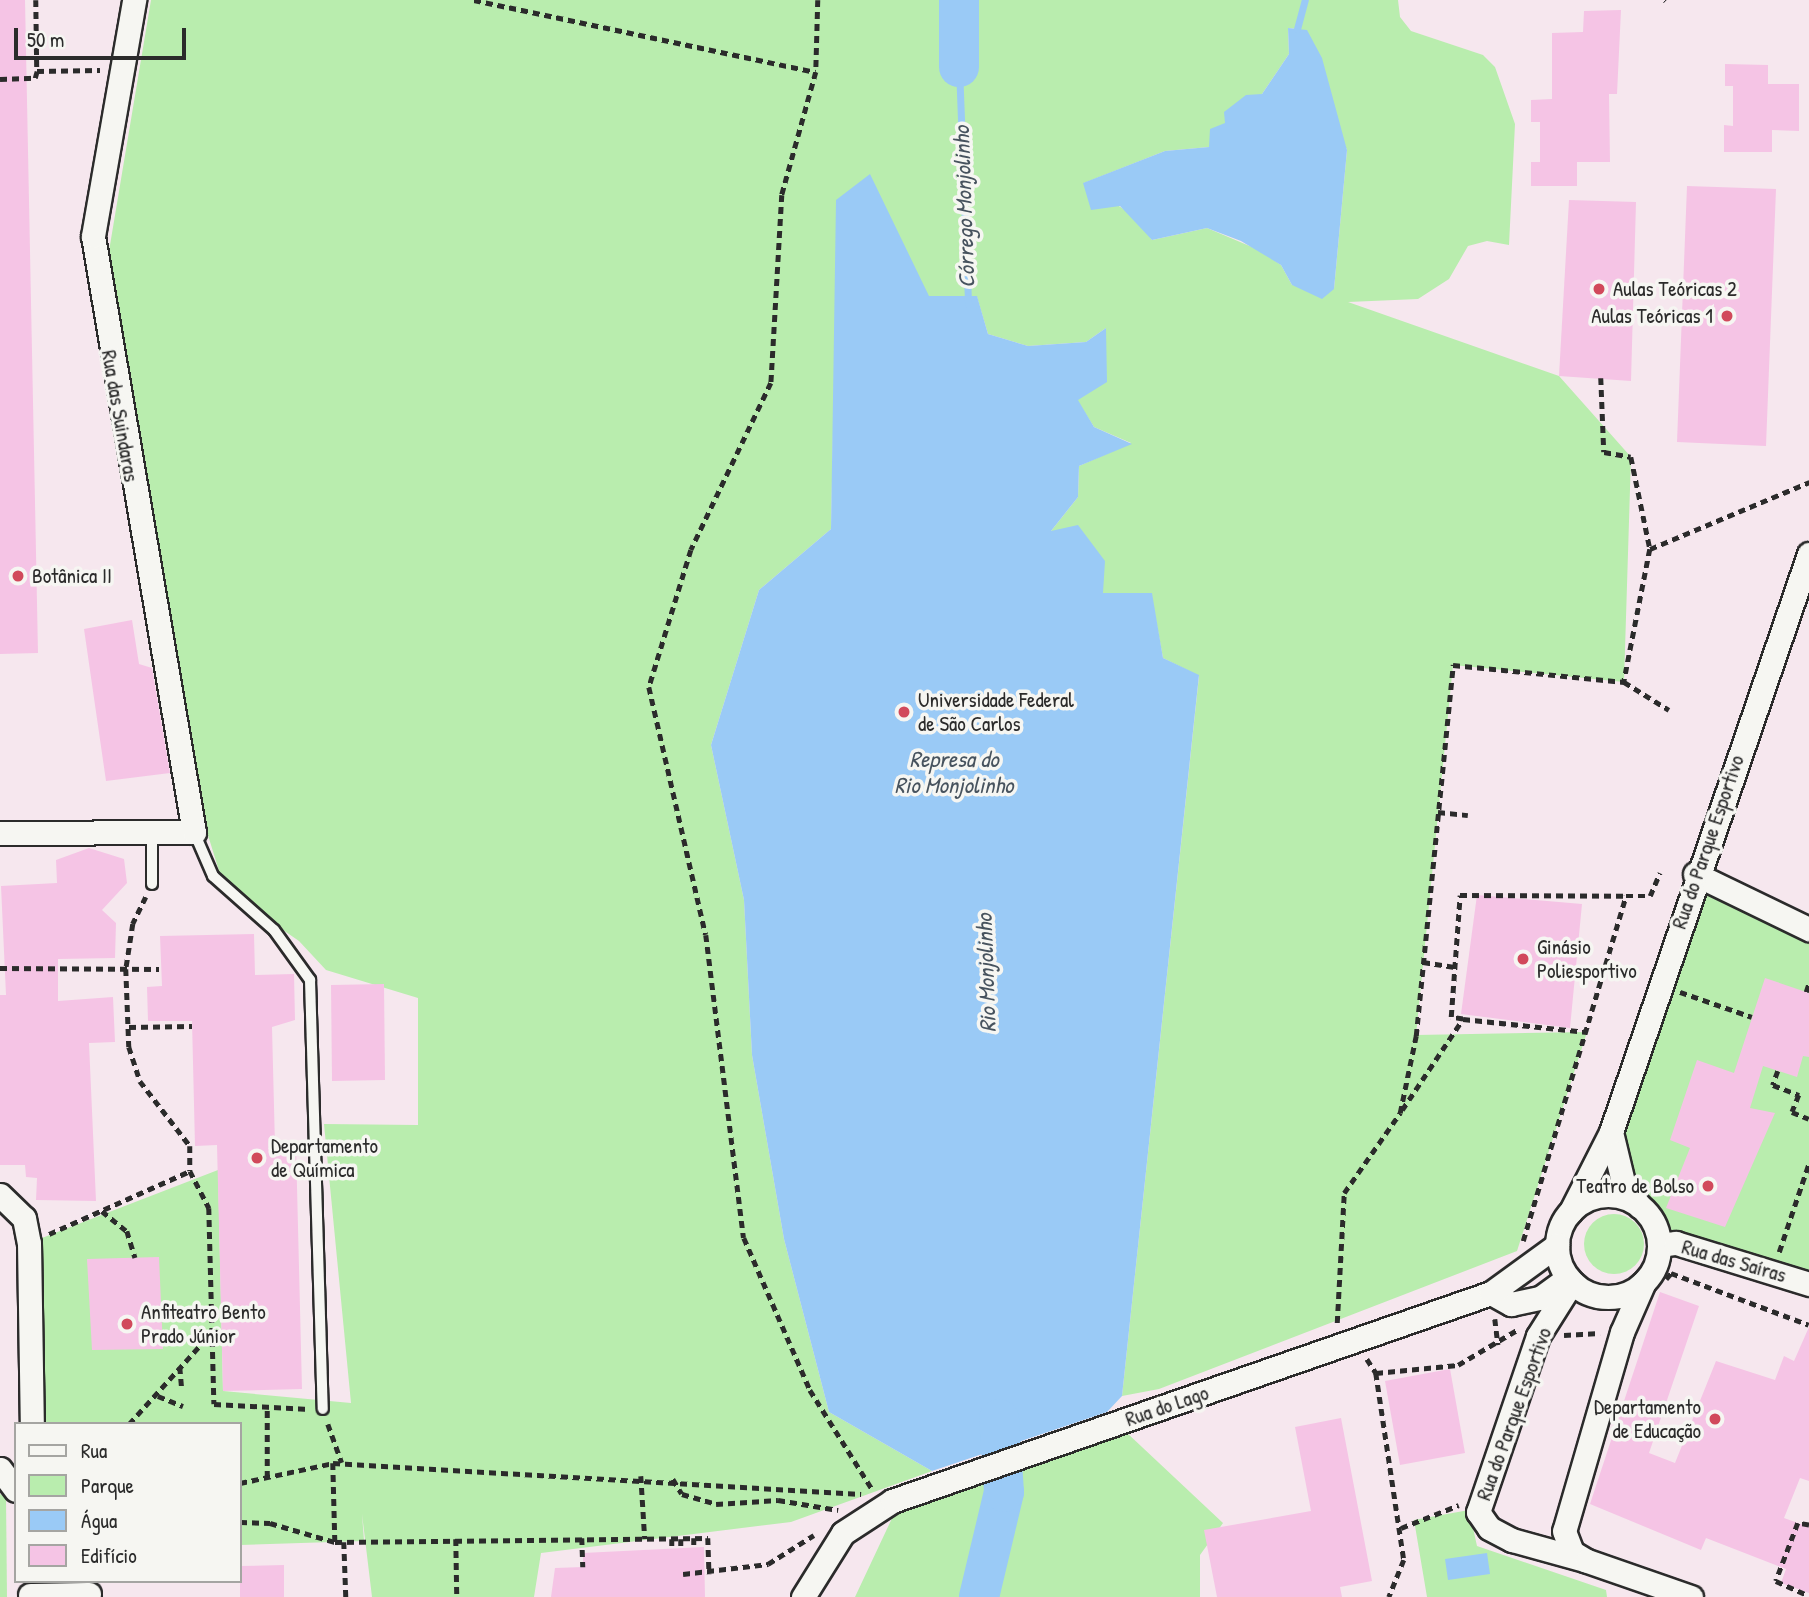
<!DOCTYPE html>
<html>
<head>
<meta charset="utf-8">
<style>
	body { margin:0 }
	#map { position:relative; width:1809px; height:1597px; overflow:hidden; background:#f6f6f2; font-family:"Patrick Hand",sans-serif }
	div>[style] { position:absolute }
	.built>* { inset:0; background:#f6e7ee }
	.green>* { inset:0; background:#b9edae }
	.round { border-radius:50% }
	.water>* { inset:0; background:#9acaf6 }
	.stream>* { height:7px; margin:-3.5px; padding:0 3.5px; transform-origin:3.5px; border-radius:3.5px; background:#9acaf6 }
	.river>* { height:40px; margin:-20px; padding:0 20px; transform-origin:20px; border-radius:20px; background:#9acaf6 }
	.building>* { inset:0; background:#f5c4e5 }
	.path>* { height:4.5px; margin-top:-2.25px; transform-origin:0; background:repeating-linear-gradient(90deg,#2b2b2b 0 7px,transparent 0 12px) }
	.roads { filter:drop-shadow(2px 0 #2b2b2b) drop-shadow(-2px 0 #2b2b2b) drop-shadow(0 2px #2b2b2b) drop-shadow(0 -2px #2b2b2b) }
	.lane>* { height:10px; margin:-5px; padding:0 5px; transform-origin:5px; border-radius:5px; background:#f6f6f2 }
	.street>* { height:23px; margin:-11.5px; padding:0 11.5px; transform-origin:11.5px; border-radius:11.5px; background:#f6f6f2 }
	.street>.ring { margin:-11.5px; padding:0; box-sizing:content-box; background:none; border:23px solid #f6f6f2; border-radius:50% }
	.dots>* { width:19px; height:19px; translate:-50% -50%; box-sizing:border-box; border:4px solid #f6f6f2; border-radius:50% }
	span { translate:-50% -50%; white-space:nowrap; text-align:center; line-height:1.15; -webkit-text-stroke:7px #f6f6f2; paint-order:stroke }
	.poi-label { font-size:21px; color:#2b2b2b }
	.left { translate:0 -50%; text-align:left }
	.right { translate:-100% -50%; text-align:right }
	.street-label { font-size:21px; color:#2b2b2b }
	.water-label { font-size:23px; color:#47535e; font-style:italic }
	.legend { position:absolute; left:14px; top:1422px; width:228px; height:161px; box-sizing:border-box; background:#f6f6f2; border:2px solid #a5a5a2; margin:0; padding:9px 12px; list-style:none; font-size:21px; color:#2b2b2b }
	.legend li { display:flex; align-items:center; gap:14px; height:35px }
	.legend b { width:35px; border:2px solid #a5a5a2 }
	.scale { position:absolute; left:14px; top:28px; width:172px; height:32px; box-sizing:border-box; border:4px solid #2b2b2b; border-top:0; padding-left:9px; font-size:21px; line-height:24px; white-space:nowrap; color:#2b2b2b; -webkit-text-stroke:5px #f6f6f2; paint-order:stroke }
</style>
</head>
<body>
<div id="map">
	<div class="built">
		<i style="clip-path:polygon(evenodd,0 0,1809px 0,1809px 1597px,0 1597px,0 0,16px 1424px,240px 1424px,240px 1581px,16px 1581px,16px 1424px)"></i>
	</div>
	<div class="green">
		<i style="clip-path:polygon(evenodd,151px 0,1398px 0,1400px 17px,1411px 31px,1483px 55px,1495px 67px,1515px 124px,1509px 245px,1487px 241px,1468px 246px,1449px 279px,1418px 299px,1348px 302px,1559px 376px,1631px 457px,1624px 682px,1453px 665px,1416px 1035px,1587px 1032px,1517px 1251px,1159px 1389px,1122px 1396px,1199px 676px,1163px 658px,1151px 593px,1103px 593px,1051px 531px,1078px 497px,1079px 466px,1131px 443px,1094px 427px,1077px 400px,1092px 386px,1106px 328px,1086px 342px,1028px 346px,988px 334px,977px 297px,929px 297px,833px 433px,831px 529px,759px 590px,711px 745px,744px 900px,752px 1055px,784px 1239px,829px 1412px,932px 1471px,791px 1522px,541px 1553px,534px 1597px,372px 1597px,362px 1514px,364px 1541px,240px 1545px,240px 1424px,32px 1424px,29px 1243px,218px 1170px,223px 1391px,351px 1403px,324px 1124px,418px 1125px,418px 998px,326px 970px,299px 941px,225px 890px,193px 787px,109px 251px,151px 0,1288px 28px,1297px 29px,1347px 150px,1334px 289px,1292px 285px,1281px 265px,1259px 250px,1207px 228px,1152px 240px,1134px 216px,1084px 183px,1165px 151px,1209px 147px,1262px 94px,1289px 54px,1288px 28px)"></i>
		<i style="clip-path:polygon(1698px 881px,1809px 941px,1809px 1276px,1649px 1224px,1635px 1208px,1614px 1141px)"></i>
		<i class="round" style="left:1584px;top:1214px;width:60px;height:60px"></i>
		<i style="clip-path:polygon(1126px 1432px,1223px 1523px,1200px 1555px,1200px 1597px,855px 1597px,894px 1514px)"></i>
		<i style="clip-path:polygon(0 1494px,6px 1497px,7px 1597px,0 1597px)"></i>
		<i style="clip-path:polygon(1469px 1510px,1477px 1546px,1606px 1590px,1607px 1597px,1427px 1597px,1414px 1520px)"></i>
	</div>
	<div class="water">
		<i style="clip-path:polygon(1288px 28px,1307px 30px,1322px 58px,1347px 150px,1334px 289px,1322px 299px,1292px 285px,1281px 265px,1241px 241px,1207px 228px,1152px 240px,1120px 206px,1091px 210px,1083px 183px,1165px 151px,1209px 147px,1210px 129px,1225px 123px,1224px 112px,1246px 95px,1262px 94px,1289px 54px)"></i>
		<i style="clip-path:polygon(870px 174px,929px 296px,977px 296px,988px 334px,1028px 346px,1086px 342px,1106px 328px,1107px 382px,1078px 400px,1094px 427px,1132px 444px,1079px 466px,1078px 497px,1051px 531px,1078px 525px,1105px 561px,1103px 593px,1152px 593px,1163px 658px,1199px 675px,1122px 1396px,1107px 1412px,932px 1471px,829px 1412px,784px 1239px,752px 1055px,744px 900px,711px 745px,759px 590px,831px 529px,836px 200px)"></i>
		<i style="clip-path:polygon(1487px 1553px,1490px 1574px,1448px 1580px,1445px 1559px)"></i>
	</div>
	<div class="stream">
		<i style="left:1297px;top:29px;width:30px;rotate:-75deg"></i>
		<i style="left:959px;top:67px;width:237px;rotate:87.8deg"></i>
	</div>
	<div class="river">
		<i style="left:959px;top:0;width:67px;rotate:90deg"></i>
		<i style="left:979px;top:1597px;width:108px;rotate:-76.6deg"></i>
		<i style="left:1004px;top:1492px;width:73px;rotate:-93.9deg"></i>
	</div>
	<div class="building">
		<i style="clip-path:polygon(0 0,25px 0,38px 653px,0 654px)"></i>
		<i style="clip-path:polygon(1621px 10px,1617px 94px,1609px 94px,1610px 162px,1577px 162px,1577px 186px,1531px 186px,1531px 162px,1540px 162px,1540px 122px,1531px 122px,1531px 100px,1552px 99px,1552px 33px,1583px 32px,1584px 11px)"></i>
		<i style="clip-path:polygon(1725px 64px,1768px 65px,1768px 84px,1799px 84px,1799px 131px,1772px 130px,1772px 152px,1724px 152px,1724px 125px,1733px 126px,1733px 86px,1725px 86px)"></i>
		<i style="clip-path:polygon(1687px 186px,1776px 189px,1766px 446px,1677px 442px)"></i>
		<i style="clip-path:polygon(1569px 200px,1636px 202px,1631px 381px,1559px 376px)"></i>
		<i style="clip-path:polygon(132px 620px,139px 664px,152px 668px,170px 773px,106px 781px,84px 629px)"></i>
		<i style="clip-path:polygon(89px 848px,124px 859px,127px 883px,102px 910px,116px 923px,115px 958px,58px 959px,58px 1001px,113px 997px,115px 1042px,89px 1043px,96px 1201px,36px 1200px,37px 1178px,26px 1177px,25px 1165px,0 1165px,0 995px,6px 995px,1px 886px,57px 883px,56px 860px)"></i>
		<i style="clip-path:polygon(1477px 895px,1582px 904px,1570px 1028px,1461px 1014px)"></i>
		<i style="clip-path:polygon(254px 934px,255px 975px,294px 974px,295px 1020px,272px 1027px,275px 1146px,296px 1146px,302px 1389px,223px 1391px,217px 1145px,195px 1146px,192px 1021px,148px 1021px,147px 987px,162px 986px,160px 936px)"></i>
		<i style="clip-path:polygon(1765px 978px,1809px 993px,1809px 1057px,1803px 1056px,1797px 1077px,1763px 1066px,1750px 1108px,1775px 1113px,1725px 1227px,1666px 1208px,1690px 1148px,1670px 1140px,1697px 1060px,1734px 1073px)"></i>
		<i style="clip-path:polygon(384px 984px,385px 1080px,332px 1081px,331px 985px)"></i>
		<i style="clip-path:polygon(159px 1257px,163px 1349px,92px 1350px,87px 1259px)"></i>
		<i style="clip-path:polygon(1660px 1292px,1699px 1306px,1649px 1453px,1675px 1463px,1716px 1361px,1775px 1380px,1784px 1356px,1794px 1361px,1809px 1327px,1809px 1481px,1800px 1478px,1784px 1518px,1809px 1527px,1809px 1593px,1781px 1583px,1786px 1569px,1706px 1538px,1701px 1550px,1590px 1504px)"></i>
		<i style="clip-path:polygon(1450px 1369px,1465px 1453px,1400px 1465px,1385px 1381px)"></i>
		<i style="clip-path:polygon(1341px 1418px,1372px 1581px,1340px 1587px,1342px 1597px,1217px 1597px,1204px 1530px,1311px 1511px,1295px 1427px)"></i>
		<i style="clip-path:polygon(704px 1547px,705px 1597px,551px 1597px,555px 1568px,583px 1567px,583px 1553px)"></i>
		<i style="clip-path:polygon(284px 1565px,284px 1597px,240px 1597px,240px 1566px)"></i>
	</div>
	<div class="path">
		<i style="left:36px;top:0;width:71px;rotate:89.2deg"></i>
		<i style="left:37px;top:71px;width:63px;rotate:-0.9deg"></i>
		<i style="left:474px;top:0;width:349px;rotate:11.9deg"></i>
		<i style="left:818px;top:0;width:72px;rotate:91.6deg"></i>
		<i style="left:816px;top:72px;width:128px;rotate:105.5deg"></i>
		<i style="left:782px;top:195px;width:188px;rotate:93.3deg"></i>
		<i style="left:771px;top:383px;width:185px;rotate:115.6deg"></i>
		<i style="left:691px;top:550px;width:143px;rotate:107deg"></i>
		<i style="left:649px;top:687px;width:254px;rotate:77.1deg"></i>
		<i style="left:706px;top:935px;width:305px;rotate:82.9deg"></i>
		<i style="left:744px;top:1238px;width:166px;rotate:66.5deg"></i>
		<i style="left:810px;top:1390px;width:117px;rotate:57.9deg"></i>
		<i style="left:1665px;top:0;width:1px;rotate:45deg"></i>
		<i style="left:0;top:79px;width:35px;rotate:-2deg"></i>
		<i style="left:35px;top:78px;width:7px;rotate:-74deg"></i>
		<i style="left:1601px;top:378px;width:74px;rotate:87.7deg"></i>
		<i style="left:1604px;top:452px;width:27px;rotate:10deg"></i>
		<i style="left:1631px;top:457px;width:94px;rotate:78.3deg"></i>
		<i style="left:1650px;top:549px;width:136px;rotate:101.1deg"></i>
		<i style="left:1650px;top:549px;width:173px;rotate:-22.8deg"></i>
		<i style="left:1438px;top:812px;width:30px;rotate:6deg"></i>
		<i style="left:146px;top:897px;width:30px;rotate:116deg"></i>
		<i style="left:133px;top:924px;width:46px;rotate:98.8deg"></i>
		<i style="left:126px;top:969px;width:78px;rotate:87.8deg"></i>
		<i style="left:129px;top:1047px;width:36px;rotate:72deg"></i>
		<i style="left:140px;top:1081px;width:82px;rotate:52.4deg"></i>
		<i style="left:190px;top:1146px;width:25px;rotate:90deg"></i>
		<i style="left:1423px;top:962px;width:32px;rotate:9deg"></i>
		<i style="left:0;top:968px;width:159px;rotate:0.4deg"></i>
		<i style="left:1680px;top:992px;width:76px;rotate:19.1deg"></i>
		<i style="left:1806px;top:992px;width:9px;rotate:-72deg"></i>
		<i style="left:1463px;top:1019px;width:12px;rotate:-171deg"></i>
		<i style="left:1451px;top:1017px;width:122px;rotate:-85.8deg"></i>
		<i style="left:1460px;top:895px;width:166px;rotate:0.3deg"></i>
		<i style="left:129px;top:1027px;width:63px;rotate:-0.9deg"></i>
		<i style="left:1778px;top:1071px;width:15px;rotate:110deg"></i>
		<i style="left:1773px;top:1085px;width:28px;rotate:21deg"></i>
		<i style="left:1799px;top:1095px;width:18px;rotate:112deg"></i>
		<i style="left:1792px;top:1112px;width:18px;rotate:22deg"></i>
		<i style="left:1402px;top:1110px;width:110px;rotate:-56.2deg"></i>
		<i style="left:1463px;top:1019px;width:125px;rotate:6deg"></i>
		<i style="left:102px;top:1211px;width:32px;rotate:39deg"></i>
		<i style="left:127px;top:1231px;width:28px;rotate:73deg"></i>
		<i style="left:49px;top:1234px;width:154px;rotate:-24.1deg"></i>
		<i style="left:190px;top:1171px;width:42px;rotate:62.8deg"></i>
		<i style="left:209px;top:1208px;width:196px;rotate:88.5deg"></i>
		<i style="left:214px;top:1404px;width:95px;rotate:3deg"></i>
		<i style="left:1523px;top:1241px;width:360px;rotate:-73.4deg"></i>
		<i style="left:1626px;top:896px;width:24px"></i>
		<i style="left:1650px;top:896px;width:25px;rotate:-67deg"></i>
		<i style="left:1779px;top:1252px;width:94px;rotate:-71.4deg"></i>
		<i style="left:1666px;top:1279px;width:8px;rotate:-50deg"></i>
		<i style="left:1671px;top:1273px;width:147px;rotate:20.6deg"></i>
		<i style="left:1495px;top:1319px;width:26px;rotate:83deg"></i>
		<i style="left:1337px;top:1323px;width:130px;rotate:-86.9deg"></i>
		<i style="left:1344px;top:1193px;width:98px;rotate:-55deg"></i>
		<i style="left:1400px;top:1113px;width:79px;rotate:-78.3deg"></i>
		<i style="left:1416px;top:1036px;width:373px;rotate:-84.3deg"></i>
		<i style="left:1453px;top:665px;width:172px;rotate:5.7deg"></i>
		<i style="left:1624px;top:682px;width:53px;rotate:31.9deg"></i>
		<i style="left:1564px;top:1335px;width:36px;rotate:-3deg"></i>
		<i style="left:1367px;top:1359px;width:17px;rotate:57deg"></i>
		<i style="left:1376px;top:1373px;width:82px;rotate:-5.6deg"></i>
		<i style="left:1458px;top:1365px;width:69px;rotate:-30.7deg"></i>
		<i style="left:180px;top:1367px;width:23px;rotate:85deg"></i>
		<i style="left:1376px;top:1373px;width:189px;rotate:81.5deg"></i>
		<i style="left:1404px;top:1560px;width:40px;rotate:112deg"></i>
		<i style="left:158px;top:1396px;width:27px;rotate:22deg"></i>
		<i style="left:129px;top:1424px;width:124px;rotate:-47.9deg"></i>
		<i style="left:328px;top:1424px;width:41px;rotate:70.3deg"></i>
		<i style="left:333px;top:1463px;width:79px;rotate:88.5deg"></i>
		<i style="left:641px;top:1476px;width:63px;rotate:86.4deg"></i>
		<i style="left:267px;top:1478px;width:69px;rotate:-90deg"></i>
		<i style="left:673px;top:1479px;width:17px;rotate:59deg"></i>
		<i style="left:682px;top:1494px;width:35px;rotate:16deg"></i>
		<i style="left:716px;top:1504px;width:62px;rotate:-3.7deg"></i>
		<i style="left:778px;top:1500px;width:61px;rotate:9.5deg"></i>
		<i style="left:240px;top:1483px;width:95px;rotate:-12.1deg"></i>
		<i style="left:333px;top:1463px;width:529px;rotate:3.36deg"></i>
		<i style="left:240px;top:1522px;width:30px;rotate:2deg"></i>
		<i style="left:270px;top:1523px;width:68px;rotate:16.3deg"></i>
		<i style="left:335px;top:1542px;width:373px;rotate:-0.6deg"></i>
		<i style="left:708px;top:1538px;width:36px;rotate:88deg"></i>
		<i style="left:1809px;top:1525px;width:11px;rotate:-170deg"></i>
		<i style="left:1798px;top:1523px;width:62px;rotate:110.8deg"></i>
		<i style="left:1776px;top:1581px;width:36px;rotate:24deg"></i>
		<i style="left:1401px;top:1528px;width:62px;rotate:-21.6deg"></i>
		<i style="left:582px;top:1538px;width:29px;rotate:88deg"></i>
		<i style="left:694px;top:1538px;width:9px;rotate:90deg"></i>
		<i style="left:456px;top:1539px;width:58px;rotate:89deg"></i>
		<i style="left:672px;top:1539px;width:11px;rotate:90deg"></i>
		<i style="left:681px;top:1539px;width:11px;rotate:90deg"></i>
		<i style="left:344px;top:1542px;width:55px;rotate:87.9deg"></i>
		<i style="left:683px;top:1574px;width:86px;rotate:-6.7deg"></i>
		<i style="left:768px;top:1564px;width:54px;rotate:-32.2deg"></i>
	</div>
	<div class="roads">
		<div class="lane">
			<i style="left:194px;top:832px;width:48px;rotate:66.6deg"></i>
			<i style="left:213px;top:876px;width:81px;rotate:41.5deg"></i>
			<i style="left:274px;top:930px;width:62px;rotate:54.2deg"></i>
			<i style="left:310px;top:980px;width:429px;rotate:88.3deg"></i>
			<i style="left:152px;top:884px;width:48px;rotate:-90deg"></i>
		</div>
		<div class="street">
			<i style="left:0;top:833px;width:194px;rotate:-0.3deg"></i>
			<i style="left:194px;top:832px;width:604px;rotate:-99.62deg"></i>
			<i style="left:93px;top:236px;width:240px;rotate:-80.1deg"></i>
			<i style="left:1695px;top:874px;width:127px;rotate:25.8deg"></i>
			<i style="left:1611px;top:1132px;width:51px;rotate:76.5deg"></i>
			<i style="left:1623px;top:1182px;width:29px;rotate:56deg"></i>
			<i style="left:0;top:1195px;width:33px;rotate:44deg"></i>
			<i style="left:24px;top:1218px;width:25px;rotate:79deg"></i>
			<i style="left:29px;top:1243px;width:181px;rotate:89.1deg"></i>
			<i class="ring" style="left:1557px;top:1195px;width:79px;height:79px"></i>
			<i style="left:1571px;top:1211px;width:89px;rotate:-63.1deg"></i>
			<i style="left:1611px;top:1132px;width:611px;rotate:-71.09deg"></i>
			<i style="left:1659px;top:1245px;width:17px;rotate:-7deg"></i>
			<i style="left:1676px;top:1243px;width:139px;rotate:17.1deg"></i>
			<i style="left:1572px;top:1282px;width:64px;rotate:122.2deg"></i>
			<i style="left:1538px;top:1336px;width:186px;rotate:108.8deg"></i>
			<i style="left:1478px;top:1512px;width:19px;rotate:55deg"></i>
			<i style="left:1489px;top:1528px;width:26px;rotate:28deg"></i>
			<i style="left:1512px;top:1540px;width:75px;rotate:15.5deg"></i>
			<i style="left:1644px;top:1282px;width:55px;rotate:113.7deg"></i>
			<i style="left:1622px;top:1332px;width:207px;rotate:106.2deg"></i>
			<i style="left:1564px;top:1531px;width:22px;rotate:69deg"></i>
			<i style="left:1572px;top:1552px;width:17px;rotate:31deg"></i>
			<i style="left:1587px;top:1561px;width:110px;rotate:19.1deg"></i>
			<i style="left:1491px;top:1293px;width:23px;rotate:29deg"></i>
			<i style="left:1511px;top:1304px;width:30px;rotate:-12deg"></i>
			<i style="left:1540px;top:1298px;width:34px;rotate:-36deg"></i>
			<i style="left:0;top:1469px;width:26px;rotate:53deg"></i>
			<i style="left:30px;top:1595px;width:59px;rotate:-1deg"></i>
			<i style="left:803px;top:1597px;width:75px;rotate:-58deg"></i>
			<i style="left:843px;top:1533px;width:59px;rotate:-33.1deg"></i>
			<i style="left:892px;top:1501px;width:634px;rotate:-19.15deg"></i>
			<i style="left:1491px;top:1293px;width:82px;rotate:-36deg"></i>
		</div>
	</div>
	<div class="dots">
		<i style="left:1599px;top:289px;background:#d1495b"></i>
		<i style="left:1727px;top:316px;background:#d1495b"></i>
		<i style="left:18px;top:576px;background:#d1495b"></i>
		<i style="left:904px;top:712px;background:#d1495b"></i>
		<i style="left:1523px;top:959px;background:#d1495b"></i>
		<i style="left:257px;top:1158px;background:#d1495b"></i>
		<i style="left:1708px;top:1186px;background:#d1495b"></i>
		<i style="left:127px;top:1324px;background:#d1495b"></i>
		<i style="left:1715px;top:1419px;background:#d1495b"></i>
	</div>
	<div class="poi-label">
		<span class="left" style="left:1613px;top:289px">Aulas Teóricas 2</span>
		<span class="right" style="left:1713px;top:316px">Aulas Teóricas 1</span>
		<span class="left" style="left:32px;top:576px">Botânica II</span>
		<span class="left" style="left:918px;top:712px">Universidade Federal<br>de São Carlos</span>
		<span class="left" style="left:1537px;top:959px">Ginásio<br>Poliesportivo</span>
		<span class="left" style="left:271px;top:1158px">Departamento<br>de Química</span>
		<span class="right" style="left:1694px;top:1186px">Teatro de Bolso</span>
		<span class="left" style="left:141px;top:1324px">Anfiteatro Bento<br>Prado Júnior</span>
		<span class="right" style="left:1701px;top:1419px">Departamento<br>de Educação</span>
	</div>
	<div class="street-label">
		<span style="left:120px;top:416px;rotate:80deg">Rua das Suindaras</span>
		<span style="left:1708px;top:842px;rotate:-71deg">Rua do Parque Esportivo</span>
		<span style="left:1734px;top:1261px;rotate:16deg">Rua das Saíras</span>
		<span style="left:1167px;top:1406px;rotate:-19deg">Rua do Lago</span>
		<span style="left:1514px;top:1414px;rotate:-70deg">Rua do Parque Esportivo</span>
	</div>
	<div class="water-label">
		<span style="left:964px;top:207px;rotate:-92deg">Córrego Monjolinho</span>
		<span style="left:954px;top:772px">Represa do<br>Rio Monjolinho</span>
		<span style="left:986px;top:973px;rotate:-92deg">Rio Monjolinho</span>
	</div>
	<ul class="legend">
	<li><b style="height:9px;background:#f6f6f2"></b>Rua</li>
	<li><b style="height:19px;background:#b9edae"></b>Parque</li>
	<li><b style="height:19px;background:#9acaf6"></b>Água</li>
	<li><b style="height:19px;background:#f5c4e5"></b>Edifício</li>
	</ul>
	<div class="scale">50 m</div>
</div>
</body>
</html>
